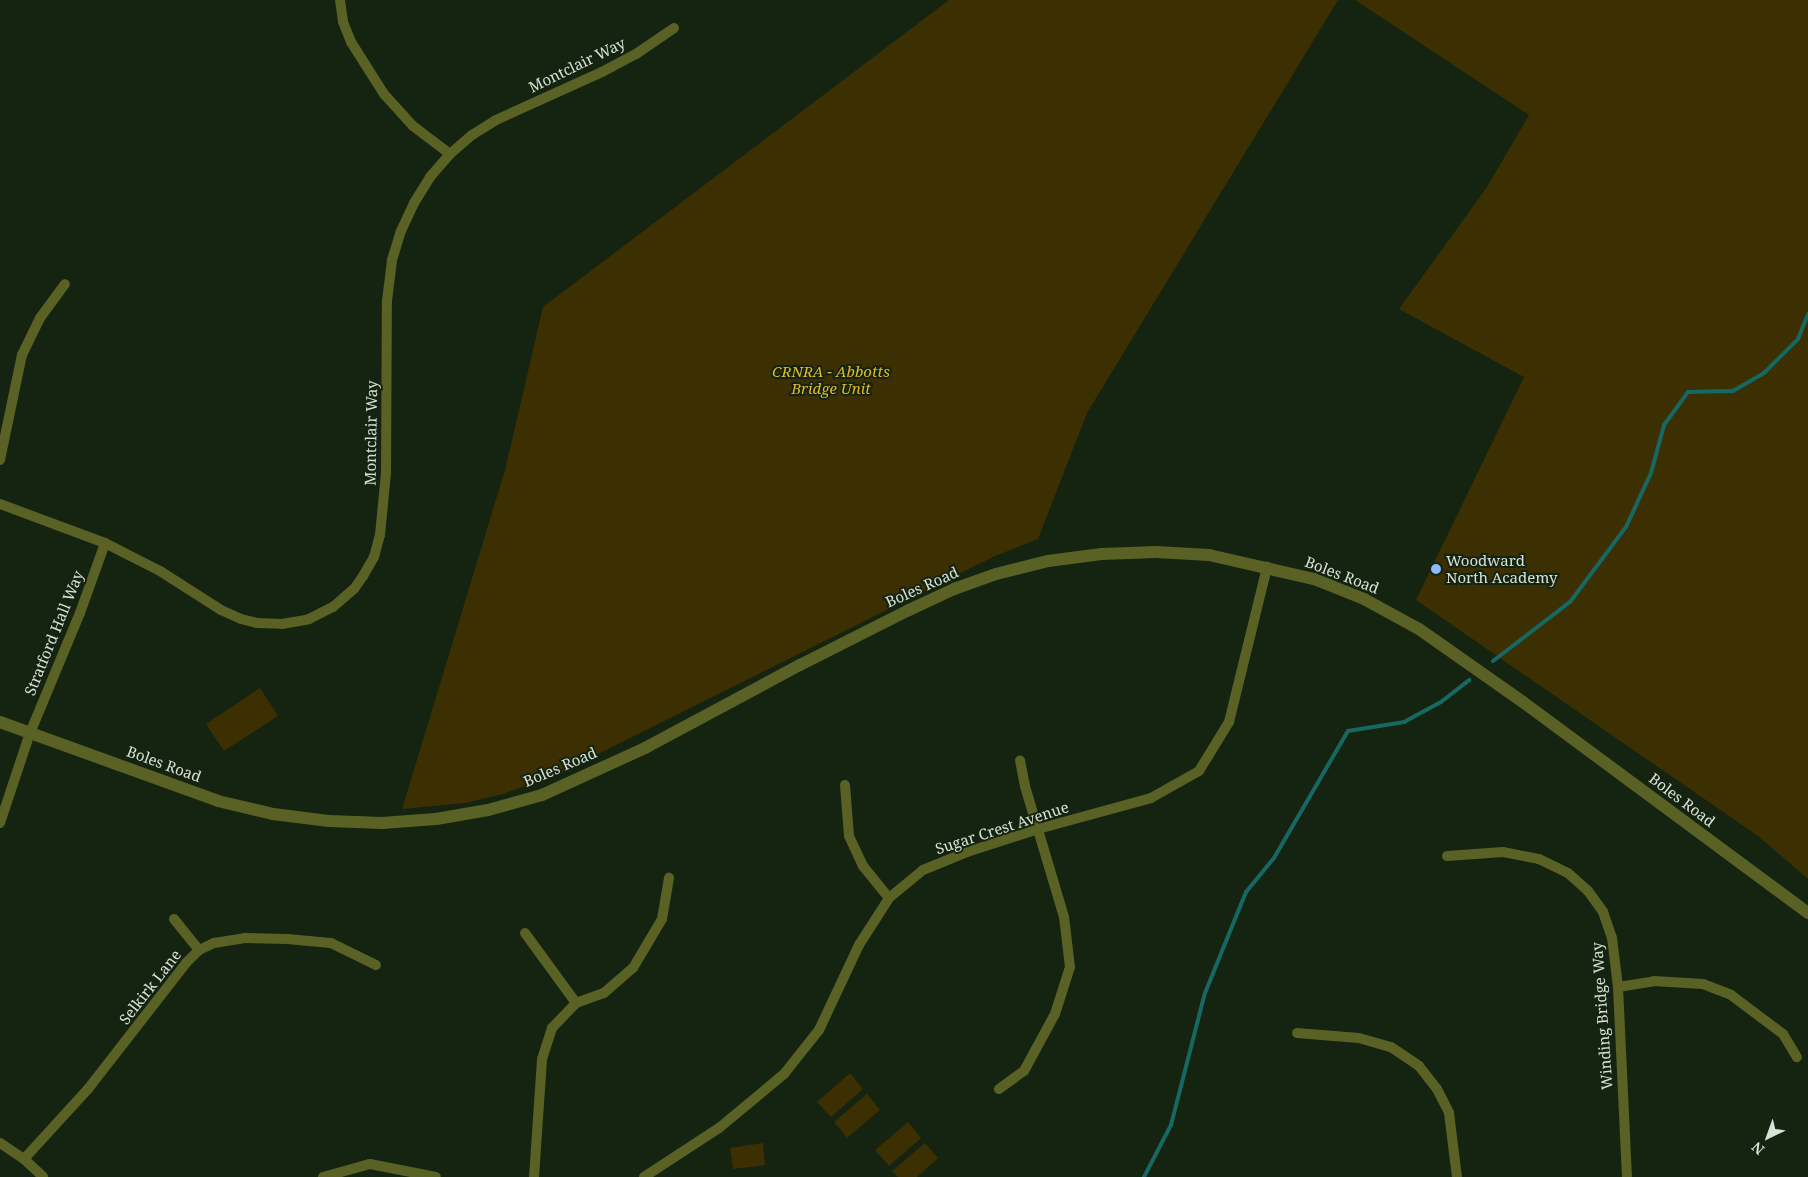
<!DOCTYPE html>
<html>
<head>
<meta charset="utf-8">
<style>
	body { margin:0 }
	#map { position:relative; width:1808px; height:1177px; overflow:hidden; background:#152411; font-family:"Noto Serif",serif }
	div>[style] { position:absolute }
	.green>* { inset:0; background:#3c2f01 }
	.stream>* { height:4px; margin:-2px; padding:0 2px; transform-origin:2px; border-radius:2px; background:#176863 }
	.minor>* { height:10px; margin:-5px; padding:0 5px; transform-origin:5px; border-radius:5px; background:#5a6125 }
	.tertiary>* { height:12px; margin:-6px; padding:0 6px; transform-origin:6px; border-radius:6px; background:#5a6125 }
	.dots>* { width:14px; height:14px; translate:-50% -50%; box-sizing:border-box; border:2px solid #152411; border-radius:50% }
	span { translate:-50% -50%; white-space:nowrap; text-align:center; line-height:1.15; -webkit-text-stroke:4px #152411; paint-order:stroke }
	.street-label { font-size:15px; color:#d7e1d5 }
	.park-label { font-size:15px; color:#e3b927; font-style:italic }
	.poi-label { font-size:15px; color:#d7e1d5 }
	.left { translate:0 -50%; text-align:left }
	.north { position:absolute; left:1743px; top:1112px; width:50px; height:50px; -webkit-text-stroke:4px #152411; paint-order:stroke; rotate:222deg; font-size:14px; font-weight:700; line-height:20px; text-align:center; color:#d7e1d5 }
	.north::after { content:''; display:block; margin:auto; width:18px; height:22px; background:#d7e1d5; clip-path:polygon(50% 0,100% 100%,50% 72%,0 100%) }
</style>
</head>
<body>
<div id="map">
	<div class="green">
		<i style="clip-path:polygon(949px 0,1338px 0,1087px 413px,1038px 539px,995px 556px,558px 774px,503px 794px,465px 803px,402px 809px,505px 470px,543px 307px)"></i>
		<i style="clip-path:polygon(1355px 0,1808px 0,1808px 879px,1758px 836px,1416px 600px,1524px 377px,1399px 309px,1487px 187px,1529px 115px)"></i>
		<i style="clip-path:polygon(260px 688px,278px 716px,224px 751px,206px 724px)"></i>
		<i style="clip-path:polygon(850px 1073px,863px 1089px,831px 1117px,817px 1102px)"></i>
		<i style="clip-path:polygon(867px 1094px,880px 1110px,847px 1138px,834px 1122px)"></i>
		<i style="clip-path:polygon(908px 1122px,921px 1138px,889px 1166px,875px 1150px)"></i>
		<i style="clip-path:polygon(763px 1143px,765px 1165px,733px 1169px,730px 1148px)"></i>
		<i style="clip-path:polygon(925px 1143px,938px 1158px,917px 1177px,898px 1177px,892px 1171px)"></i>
	</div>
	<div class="stream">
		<i style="left:1493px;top:661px;width:97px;rotate:-37.5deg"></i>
		<i style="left:1570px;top:602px;width:94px;rotate:-53.3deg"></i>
		<i style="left:1626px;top:527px;width:60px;rotate:-65.2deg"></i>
		<i style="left:1651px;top:473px;width:50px;rotate:-74.8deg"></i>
		<i style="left:1664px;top:425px;width:41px;rotate:-54deg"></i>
		<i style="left:1688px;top:392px;width:45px;rotate:-1.3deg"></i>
		<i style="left:1733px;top:391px;width:36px;rotate:-30deg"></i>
		<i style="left:1764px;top:373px;width:48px;rotate:-45deg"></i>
		<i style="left:1798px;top:339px;width:27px;rotate:-68deg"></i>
		<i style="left:1144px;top:1177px;width:59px;rotate:-62.6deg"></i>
		<i style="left:1171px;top:1125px;width:136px;rotate:-75.6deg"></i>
		<i style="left:1205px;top:993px;width:109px;rotate:-67.9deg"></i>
		<i style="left:1246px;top:892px;width:44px;rotate:-50.5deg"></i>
		<i style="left:1274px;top:858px;width:147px;rotate:-59.8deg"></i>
		<i style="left:1348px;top:731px;width:57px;rotate:-9.1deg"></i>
		<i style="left:1404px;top:722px;width:42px;rotate:-28.4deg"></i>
		<i style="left:1441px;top:702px;width:36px;rotate:-38deg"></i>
	</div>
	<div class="minor">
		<i style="left:340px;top:0;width:22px;rotate:82deg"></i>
		<i style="left:343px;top:22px;width:22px;rotate:68deg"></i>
		<i style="left:351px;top:42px;width:62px;rotate:57.6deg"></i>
		<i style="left:384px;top:94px;width:43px;rotate:47.8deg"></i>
		<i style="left:413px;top:126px;width:46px;rotate:37.1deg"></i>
		<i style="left:0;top:460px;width:107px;rotate:-78.2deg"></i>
		<i style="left:22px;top:355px;width:41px;rotate:-64.1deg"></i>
		<i style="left:40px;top:318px;width:42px;rotate:-53.7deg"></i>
		<i style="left:0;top:504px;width:112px;rotate:20.4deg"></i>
		<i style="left:105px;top:543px;width:62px;rotate:27deg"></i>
		<i style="left:160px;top:571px;width:72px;rotate:32.6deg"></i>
		<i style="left:221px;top:610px;width:22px;rotate:24deg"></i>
		<i style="left:241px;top:619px;width:16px;rotate:14deg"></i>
		<i style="left:257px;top:623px;width:25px;rotate:2deg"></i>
		<i style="left:282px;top:624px;width:27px;rotate:-10deg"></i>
		<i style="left:309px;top:619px;width:27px;rotate:-27deg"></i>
		<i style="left:333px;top:607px;width:28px;rotate:-41deg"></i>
		<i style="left:354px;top:589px;width:16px;rotate:-55deg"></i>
		<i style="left:363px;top:576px;width:22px;rotate:-60deg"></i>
		<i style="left:374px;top:557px;width:23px;rotate:-75deg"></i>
		<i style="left:380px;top:535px;width:62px;rotate:-84.5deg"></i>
		<i style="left:386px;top:473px;width:172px;rotate:-89.7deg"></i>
		<i style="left:387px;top:301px;width:41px;rotate:-83deg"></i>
		<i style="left:392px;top:260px;width:30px;rotate:-73deg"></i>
		<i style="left:401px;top:231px;width:31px;rotate:-65deg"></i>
		<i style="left:414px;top:203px;width:31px;rotate:-58deg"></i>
		<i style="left:430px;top:177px;width:30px;rotate:-49deg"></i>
		<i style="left:450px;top:154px;width:29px;rotate:-41deg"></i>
		<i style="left:472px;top:135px;width:28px;rotate:-32deg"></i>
		<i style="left:496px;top:120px;width:116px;rotate:-24.4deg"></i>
		<i style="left:602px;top:72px;width:38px;rotate:-28deg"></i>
		<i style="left:636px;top:54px;width:46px;rotate:-34.4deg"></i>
		<i style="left:845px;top:785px;width:51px;rotate:85.5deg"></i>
		<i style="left:849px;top:836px;width:33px;rotate:65deg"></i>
		<i style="left:863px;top:866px;width:41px;rotate:50.9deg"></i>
		<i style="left:0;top:823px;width:95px;rotate:-71.6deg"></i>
		<i style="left:30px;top:733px;width:130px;rotate:-67.4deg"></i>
		<i style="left:80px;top:613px;width:74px;rotate:-70.3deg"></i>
		<i style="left:1447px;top:856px;width:56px;rotate:-4.1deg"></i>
		<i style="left:1503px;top:852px;width:37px;rotate:11deg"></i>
		<i style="left:1539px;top:859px;width:32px;rotate:26deg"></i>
		<i style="left:1568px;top:873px;width:27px;rotate:42deg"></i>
		<i style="left:1588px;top:891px;width:26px;rotate:54deg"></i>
		<i style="left:1603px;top:912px;width:28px;rotate:71deg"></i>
		<i style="left:1612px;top:938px;width:49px;rotate:83deg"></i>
		<i style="left:1618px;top:987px;width:190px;rotate:87.3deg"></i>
		<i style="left:174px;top:919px;width:40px;rotate:51deg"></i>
		<i style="left:525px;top:933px;width:87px;rotate:53.9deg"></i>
		<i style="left:1618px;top:987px;width:36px;rotate:-9deg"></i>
		<i style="left:1654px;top:981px;width:49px;rotate:3.5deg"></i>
		<i style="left:1703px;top:984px;width:30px;rotate:21deg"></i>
		<i style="left:1731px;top:995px;width:65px;rotate:36.9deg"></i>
		<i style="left:1783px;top:1034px;width:27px;rotate:59deg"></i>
		<i style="left:1297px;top:1033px;width:62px;rotate:4.6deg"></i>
		<i style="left:1359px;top:1038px;width:33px;rotate:16deg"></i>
		<i style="left:1391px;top:1047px;width:34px;rotate:34deg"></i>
		<i style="left:1419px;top:1066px;width:29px;rotate:52deg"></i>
		<i style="left:1437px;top:1089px;width:27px;rotate:63deg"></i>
		<i style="left:1449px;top:1113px;width:64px;rotate:82.9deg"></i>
		<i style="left:999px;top:1089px;width:31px;rotate:-36deg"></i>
		<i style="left:1024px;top:1071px;width:65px;rotate:-61.5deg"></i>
		<i style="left:1055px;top:1014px;width:49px;rotate:-72.3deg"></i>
		<i style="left:1070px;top:967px;width:50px;rotate:-96.8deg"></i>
		<i style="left:1064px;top:917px;width:137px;rotate:-106.6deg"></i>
		<i style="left:1025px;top:786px;width:26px;rotate:-101deg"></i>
		<i style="left:0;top:1143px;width:29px;rotate:34deg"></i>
		<i style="left:24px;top:1159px;width:26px;rotate:43deg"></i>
		<i style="left:24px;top:1159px;width:95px;rotate:-47.6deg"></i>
		<i style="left:88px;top:1089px;width:160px;rotate:-52.1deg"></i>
		<i style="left:186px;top:963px;width:18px;rotate:-45deg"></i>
		<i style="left:199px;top:950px;width:17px;rotate:-25deg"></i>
		<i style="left:214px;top:943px;width:31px;rotate:-9deg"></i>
		<i style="left:245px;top:938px;width:42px;rotate:1.4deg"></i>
		<i style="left:287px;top:939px;width:44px;rotate:5.2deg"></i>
		<i style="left:331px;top:943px;width:50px;rotate:26.1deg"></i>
		<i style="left:323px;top:1177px;width:49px;rotate:-15.5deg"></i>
		<i style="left:370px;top:1164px;width:67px;rotate:11.1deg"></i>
		<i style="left:534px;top:1177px;width:118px;rotate:-86.1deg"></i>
		<i style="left:542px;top:1059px;width:33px;rotate:-72deg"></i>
		<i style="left:552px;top:1028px;width:35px;rotate:-46deg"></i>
		<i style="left:576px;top:1003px;width:30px;rotate:-20deg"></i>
		<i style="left:604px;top:993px;width:38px;rotate:-41deg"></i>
		<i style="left:633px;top:968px;width:57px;rotate:-59.4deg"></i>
		<i style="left:662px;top:919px;width:42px;rotate:-80.3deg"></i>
		<i style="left:644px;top:1177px;width:90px;rotate:-33.2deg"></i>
		<i style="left:719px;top:1128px;width:85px;rotate:-39.7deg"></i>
		<i style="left:784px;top:1074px;width:56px;rotate:-51.5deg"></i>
		<i style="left:819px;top:1030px;width:94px;rotate:-64.8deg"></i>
		<i style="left:859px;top:945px;width:56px;rotate:-57.4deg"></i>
		<i style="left:889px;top:898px;width:44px;rotate:-39.5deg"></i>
		<i style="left:923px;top:870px;width:48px;rotate:-22.2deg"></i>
		<i style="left:967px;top:852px;width:75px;rotate:-17.9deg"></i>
		<i style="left:1038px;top:829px;width:117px;rotate:-15.3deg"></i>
		<i style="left:1151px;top:798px;width:55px;rotate:-29.4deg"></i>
		<i style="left:1199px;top:771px;width:57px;rotate:-58.5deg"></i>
		<i style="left:1229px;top:722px;width:160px;rotate:-76.2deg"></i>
	</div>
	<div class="tertiary">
		<i style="left:0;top:722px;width:232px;rotate:19.9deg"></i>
		<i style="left:218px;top:801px;width:57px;rotate:13.3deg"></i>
		<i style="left:273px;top:814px;width:56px;rotate:7.1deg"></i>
		<i style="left:329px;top:821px;width:53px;rotate:2.2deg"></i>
		<i style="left:382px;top:823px;width:54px;rotate:-4.2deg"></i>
		<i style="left:436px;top:819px;width:53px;rotate:-9.8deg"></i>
		<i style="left:488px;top:810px;width:56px;rotate:-15.5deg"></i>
		<i style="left:542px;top:795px;width:113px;rotate:-24.5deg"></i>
		<i style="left:645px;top:748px;width:176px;rotate:-28.2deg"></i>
		<i style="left:800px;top:665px;width:122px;rotate:-26.8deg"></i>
		<i style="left:909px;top:610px;width:50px;rotate:-25deg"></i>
		<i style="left:954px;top:589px;width:45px;rotate:-19.7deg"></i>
		<i style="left:996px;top:574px;width:54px;rotate:-14deg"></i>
		<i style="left:1048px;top:561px;width:54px;rotate:-7.4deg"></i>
		<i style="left:1102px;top:554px;width:54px;rotate:-2.1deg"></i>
		<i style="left:1156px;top:552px;width:53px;rotate:3.2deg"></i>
		<i style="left:1209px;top:555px;width:108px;rotate:12.9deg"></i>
		<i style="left:1314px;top:579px;width:54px;rotate:21.8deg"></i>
		<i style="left:1364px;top:599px;width:63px;rotate:28.6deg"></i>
		<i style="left:1419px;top:629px;width:127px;rotate:35.1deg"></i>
		<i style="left:1523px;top:702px;width:355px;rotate:36.5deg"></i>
	</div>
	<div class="dots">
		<i style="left:1436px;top:569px;background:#8fb8fd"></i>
	</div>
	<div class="street-label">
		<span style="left:577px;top:65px;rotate:-26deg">Montclair Way</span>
		<span style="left:371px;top:433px;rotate:-89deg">Montclair Way</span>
		<span style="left:1342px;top:575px;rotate:21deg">Boles Road</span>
		<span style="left:922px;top:587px;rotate:-24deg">Boles Road</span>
		<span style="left:54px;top:633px;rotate:-68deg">Stratford Hall Way</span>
		<span style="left:164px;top:764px;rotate:20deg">Boles Road</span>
		<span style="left:560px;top:767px;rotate:-23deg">Boles Road</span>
		<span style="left:1682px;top:800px;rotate:37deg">Boles Road</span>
		<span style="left:1002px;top:828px;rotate:-18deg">Sugar Crest Avenue</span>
		<span style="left:150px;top:987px;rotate:-52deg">Selkirk Lane</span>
		<span style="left:1602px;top:1016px;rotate:-94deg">Winding Bridge Way</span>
	</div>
	<div class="park-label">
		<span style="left:831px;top:380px">CRNRA - Abbotts<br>Bridge Unit</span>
	</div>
	<div class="poi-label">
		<span class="left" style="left:1446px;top:569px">Woodward<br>North Academy</span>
	</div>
	<div class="north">N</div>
</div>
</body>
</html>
